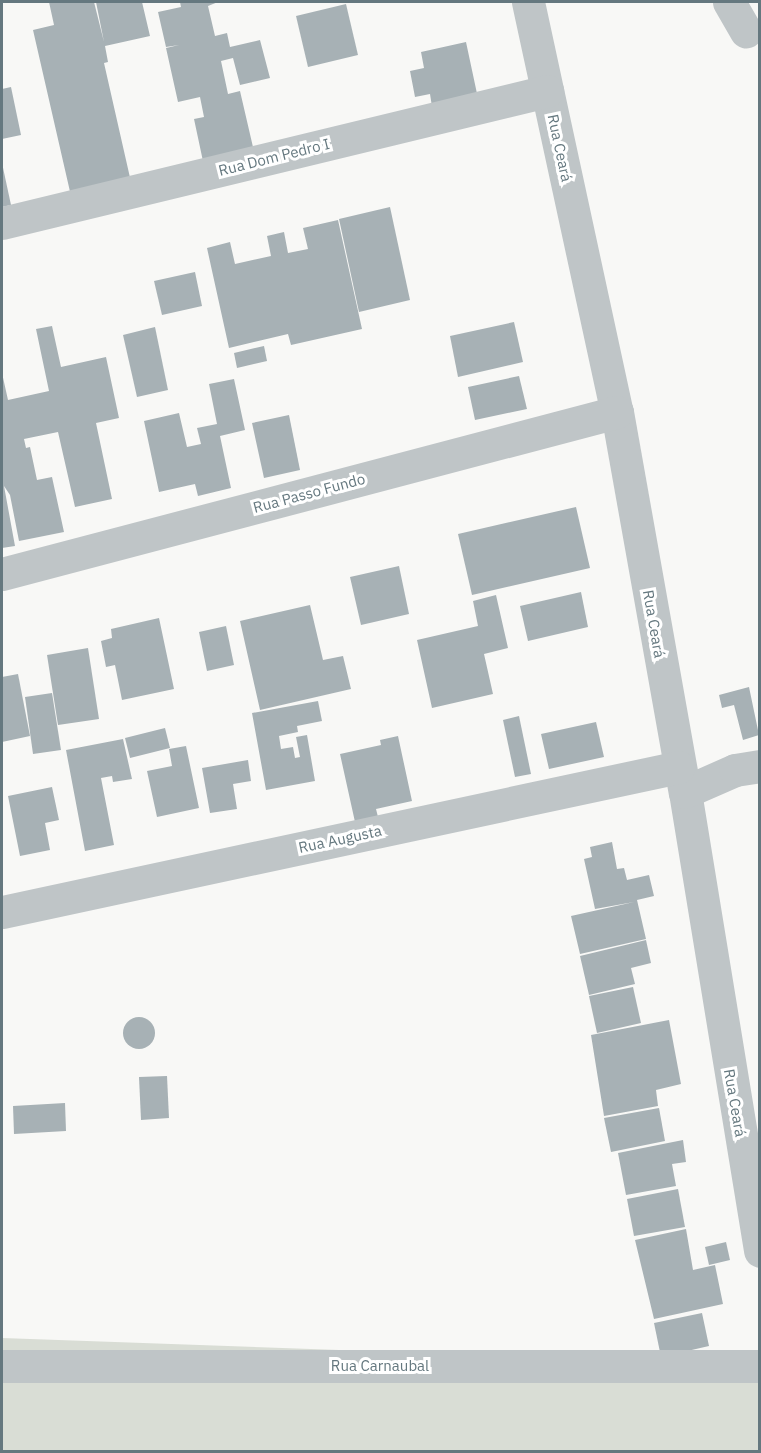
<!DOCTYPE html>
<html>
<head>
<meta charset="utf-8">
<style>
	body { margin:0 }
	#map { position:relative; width:761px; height:1453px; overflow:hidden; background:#f8f8f6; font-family:"IBM Plex Sans",sans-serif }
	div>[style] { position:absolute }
	.green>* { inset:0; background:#d9ddd5 }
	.building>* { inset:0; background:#a7b1b5 }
	.round { border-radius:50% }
	.minor>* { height:33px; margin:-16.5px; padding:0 16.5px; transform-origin:16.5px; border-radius:16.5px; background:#bfc5c7 }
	span { translate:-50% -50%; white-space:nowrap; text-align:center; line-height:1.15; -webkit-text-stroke:6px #fff; paint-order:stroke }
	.street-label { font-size:15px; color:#65787f }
	.frame { position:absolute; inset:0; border:3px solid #65787f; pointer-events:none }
</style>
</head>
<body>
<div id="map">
	<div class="green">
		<i style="clip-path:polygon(2px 1338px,648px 1361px,759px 1360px,759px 1451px,2px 1452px)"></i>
	</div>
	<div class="building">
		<i style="clip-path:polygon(49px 2px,94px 2px,104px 42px,96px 2px,142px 2px,150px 36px,105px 46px,108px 62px,104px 63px,131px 182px,71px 196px,33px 30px,54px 25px)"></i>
		<i style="clip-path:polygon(180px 2px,218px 2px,208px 6px,215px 36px,227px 33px,230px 47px,260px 40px,270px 78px,240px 85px,233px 58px,221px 61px,228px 94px,240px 91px,256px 160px,204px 166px,194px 119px,204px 117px,200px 97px,178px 102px,166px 48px,179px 45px,166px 47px,158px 12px,181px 7px)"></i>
		<i style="clip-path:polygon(346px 4px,358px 55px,308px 67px,296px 16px)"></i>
		<i style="clip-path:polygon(466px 42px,479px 103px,433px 113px,430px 94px,415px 97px,410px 71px,424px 68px,421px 52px)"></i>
		<i style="clip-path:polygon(11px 87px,21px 135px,2px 139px,2px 89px)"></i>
		<i style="clip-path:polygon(2px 163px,11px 205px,2px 207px)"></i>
		<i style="clip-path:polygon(390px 207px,410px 300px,359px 312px,339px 219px)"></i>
		<i style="clip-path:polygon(338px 220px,362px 329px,291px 345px,288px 334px,229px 348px,207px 248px,230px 242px,235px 264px,271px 256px,267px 236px,284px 232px,288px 253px,308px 249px,303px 228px)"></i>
		<i style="clip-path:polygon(195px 272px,202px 306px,162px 315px,154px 281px)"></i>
		<i style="clip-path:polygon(514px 322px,523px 362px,458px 377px,450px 336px)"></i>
		<i style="clip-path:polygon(52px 326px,61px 367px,106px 357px,119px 418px,96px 423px,112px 499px,75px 507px,58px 432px,24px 439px,26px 448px,30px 447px,37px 480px,52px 477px,64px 532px,19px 541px,10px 495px,4px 486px,15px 546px,2px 548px,2px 373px,8px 400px,49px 391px,36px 329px)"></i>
		<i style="clip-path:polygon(155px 327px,168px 390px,137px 397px,123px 335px)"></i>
		<i style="clip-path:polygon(264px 346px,267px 361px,237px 368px,234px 353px)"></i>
		<i style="clip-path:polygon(519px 376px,527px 409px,475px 420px,468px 387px)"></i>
		<i style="clip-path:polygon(234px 379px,245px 430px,220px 436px,231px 488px,198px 496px,195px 484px,159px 492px,144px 421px,179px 413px,187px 447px,201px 444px,197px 428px,217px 424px,209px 384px)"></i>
		<i style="clip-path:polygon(289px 415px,300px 470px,264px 478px,252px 423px)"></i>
		<i style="clip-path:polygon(576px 507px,590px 568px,472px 595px,458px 534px)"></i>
		<i style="clip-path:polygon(399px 566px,409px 614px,361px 625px,350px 577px)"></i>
		<i style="clip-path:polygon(581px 592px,588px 627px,528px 641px,520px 606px)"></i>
		<i style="clip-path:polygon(496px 595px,508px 648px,484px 654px,493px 694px,432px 708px,417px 640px,478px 626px,473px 601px)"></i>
		<i style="clip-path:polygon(310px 605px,323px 660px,343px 656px,351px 689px,260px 710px,240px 621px)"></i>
		<i style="clip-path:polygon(159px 618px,174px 689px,122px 700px,115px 665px,106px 667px,101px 641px,112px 638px,111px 629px)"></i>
		<i style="clip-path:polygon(226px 626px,234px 665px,207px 671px,199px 632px)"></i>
		<i style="clip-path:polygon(88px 648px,99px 719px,58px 725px,47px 655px)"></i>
		<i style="clip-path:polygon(18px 674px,30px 736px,2px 742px,2px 677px)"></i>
		<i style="clip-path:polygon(749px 687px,759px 735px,743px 740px,734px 705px,722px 708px,719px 695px)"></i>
		<i style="clip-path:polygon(52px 693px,61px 750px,33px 754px,25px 697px)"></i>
		<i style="clip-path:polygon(318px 701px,322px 721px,297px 726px,298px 732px,279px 736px,281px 749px,293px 747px,295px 758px,300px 757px,296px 737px,307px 735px,315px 781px,266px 790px,252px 713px)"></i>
		<i style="clip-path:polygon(519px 716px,531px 774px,515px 777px,503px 720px)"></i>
		<i style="clip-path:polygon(596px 722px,604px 757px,549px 769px,541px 734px)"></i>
		<i style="clip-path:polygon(165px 728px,170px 748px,130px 758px,125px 738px)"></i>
		<i style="clip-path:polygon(398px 736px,412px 801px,376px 809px,378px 817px,355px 822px,340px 754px,381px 745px,380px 740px)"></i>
		<i style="clip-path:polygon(123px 739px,132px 779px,113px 782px,112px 776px,101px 778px,114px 845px,85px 851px,66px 750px)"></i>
		<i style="clip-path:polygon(186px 746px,199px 808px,157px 817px,147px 771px,172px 766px,169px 749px)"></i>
		<i style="clip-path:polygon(248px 760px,251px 781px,233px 784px,237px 809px,210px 813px,202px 768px)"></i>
		<i style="clip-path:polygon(52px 787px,59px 820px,45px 823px,50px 850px,20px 856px,8px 796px)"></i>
		<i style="clip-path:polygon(612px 842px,617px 869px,624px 868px,627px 880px,649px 875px,654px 896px,637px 900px,646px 939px,580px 954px,571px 916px,634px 902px,595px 909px,584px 859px,592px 857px,590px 847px)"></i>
		<i style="clip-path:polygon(646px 940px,651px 963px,631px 968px,635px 984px,589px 995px,580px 956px)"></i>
		<i style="clip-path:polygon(633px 987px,641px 1023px,597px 1033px,589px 996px)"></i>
		<i class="round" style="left:123px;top:1017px;width:32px;height:32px"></i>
		<i style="clip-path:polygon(669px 1020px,681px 1084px,656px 1090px,658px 1106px,604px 1116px,591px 1035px)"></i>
		<i style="clip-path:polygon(167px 1076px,169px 1118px,141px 1120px,139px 1077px)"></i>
		<i style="clip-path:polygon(65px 1103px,66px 1131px,14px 1134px,13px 1106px)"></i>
		<i style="clip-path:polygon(659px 1108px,665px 1141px,611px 1152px,604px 1118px)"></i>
		<i style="clip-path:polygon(683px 1140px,686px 1162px,672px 1164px,676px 1186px,626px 1195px,618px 1153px)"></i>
		<i style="clip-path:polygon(678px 1189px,685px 1227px,634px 1236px,627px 1199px)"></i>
		<i style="clip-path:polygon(686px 1229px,693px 1270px,715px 1265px,723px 1304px,654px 1319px,635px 1240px)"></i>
		<i style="clip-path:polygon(726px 1242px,730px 1260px,709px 1265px,705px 1247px)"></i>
		<i style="clip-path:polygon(702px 1313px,709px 1346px,661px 1357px,654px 1323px)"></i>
	</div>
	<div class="minor">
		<i style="left:528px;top:2px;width:420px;rotate:77.8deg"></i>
		<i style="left:617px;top:412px;width:386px;rotate:79.9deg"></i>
		<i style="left:685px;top:792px;width:465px;rotate:80.7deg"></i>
		<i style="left:729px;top:2px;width:34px;rotate:60deg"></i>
		<i style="left:2px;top:223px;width:561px;rotate:-13.61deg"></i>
		<i style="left:2px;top:574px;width:636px;rotate:-14.76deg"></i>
		<i style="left:685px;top:792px;width:55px;rotate:-23.7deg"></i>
		<i style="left:735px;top:770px;width:25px;rotate:-9deg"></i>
		<i style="left:2px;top:912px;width:692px;rotate:-12.09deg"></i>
		<i style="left:2px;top:1366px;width:758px"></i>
	</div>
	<div class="street-label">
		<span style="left:560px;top:148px;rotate:78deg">Rua Ceará</span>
		<span style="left:274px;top:157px;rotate:-14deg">Rua Dom Pedro I</span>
		<span style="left:309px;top:493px;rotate:-15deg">Rua Passo Fundo</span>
		<span style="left:654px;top:624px;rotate:80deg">Rua Ceará</span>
		<span style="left:340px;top:839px;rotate:-12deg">Rua Augusta</span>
		<span style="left:735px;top:1103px;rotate:80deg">Rua Ceará</span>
		<span style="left:380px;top:1366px">Rua Carnaubal</span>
	</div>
	<div class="frame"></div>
</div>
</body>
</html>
